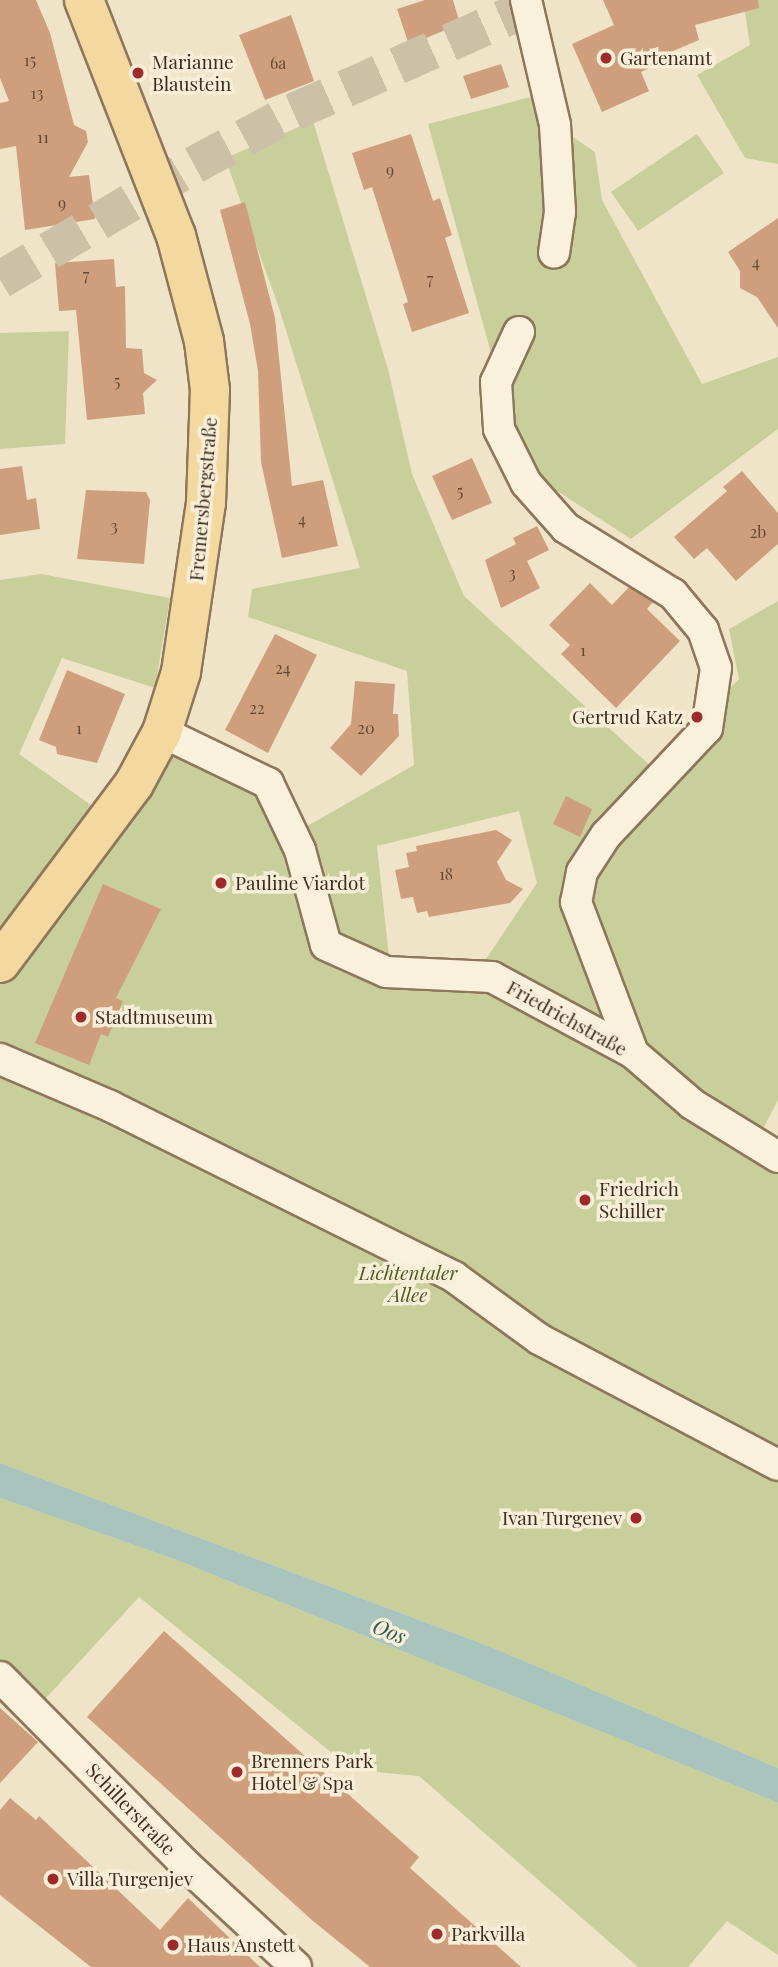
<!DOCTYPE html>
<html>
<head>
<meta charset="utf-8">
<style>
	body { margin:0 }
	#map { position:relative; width:778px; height:1967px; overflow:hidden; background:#f0e4c8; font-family:"Playfair Display",serif }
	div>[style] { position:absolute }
	.green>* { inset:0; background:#c9cf9b }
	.water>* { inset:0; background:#a9c4bc }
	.building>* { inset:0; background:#cf9f7d }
	.major-tunnel>* { height:38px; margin-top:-19px; transform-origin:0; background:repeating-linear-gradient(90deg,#ccc0a6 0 38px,transparent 0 57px) }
	.roads { filter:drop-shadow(2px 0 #8d765c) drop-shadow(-2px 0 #8d765c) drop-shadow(0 2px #8d765c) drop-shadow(0 -2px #8d765c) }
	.minor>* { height:30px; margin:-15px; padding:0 15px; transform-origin:15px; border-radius:15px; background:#faf1dc }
	.major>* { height:38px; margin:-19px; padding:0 19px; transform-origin:19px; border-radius:19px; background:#f3d9a0 }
	.dots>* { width:19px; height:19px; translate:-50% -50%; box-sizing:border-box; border:4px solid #f7eed8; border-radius:50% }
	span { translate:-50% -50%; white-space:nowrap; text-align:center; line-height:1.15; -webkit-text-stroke:7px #f7eed8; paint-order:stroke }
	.number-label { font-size:16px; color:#624a37 }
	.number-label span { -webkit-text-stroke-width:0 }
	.poi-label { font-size:19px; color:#3d2e20 }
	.left { translate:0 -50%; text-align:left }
	.right { translate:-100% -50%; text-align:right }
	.street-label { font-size:19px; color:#3d2e20 }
	.park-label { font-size:19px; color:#4d5a26; font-style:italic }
	.water-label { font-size:21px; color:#2f5d5a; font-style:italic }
</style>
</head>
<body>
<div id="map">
	<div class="green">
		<i style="clip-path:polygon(743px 0,778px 0,778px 164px,745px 158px,697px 75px,750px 45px)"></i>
		<i style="clip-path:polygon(538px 95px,555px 125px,595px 152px,602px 200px,702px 384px,778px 357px,778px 429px,631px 539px,548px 485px,510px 422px,428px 124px)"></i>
		<i style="clip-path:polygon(313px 121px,388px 369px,412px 474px,464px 596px,655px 770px,739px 679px,729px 629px,778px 601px,778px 1100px,762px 1131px,660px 1060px,482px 965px,537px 883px,519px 811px,377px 846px,390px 966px,330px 943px,297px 832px,414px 765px,407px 671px,248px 617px,252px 589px,360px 568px,279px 308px,225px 158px)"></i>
		<i style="clip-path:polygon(697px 134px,724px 173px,638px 231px,611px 192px)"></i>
		<i style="clip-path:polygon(69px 331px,65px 444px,0 449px,0 333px)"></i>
		<i style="clip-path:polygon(41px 574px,170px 598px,155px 688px,62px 658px,19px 754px,98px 810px,0 942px,0 580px)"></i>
		<i style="clip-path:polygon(162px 732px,268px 783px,327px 945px,492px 977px,778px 1157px,778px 1768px,486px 1645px,0 1463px,0 963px)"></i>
		<i style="clip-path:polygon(0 1498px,174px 1559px,778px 1803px,778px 1955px,727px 1921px,688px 1967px,638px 1967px,419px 1776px,353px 1770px,139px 1597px,35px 1710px,0 1677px)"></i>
	</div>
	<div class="water">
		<i style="clip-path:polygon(0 1463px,486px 1645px,778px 1768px,778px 1803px,174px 1559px,0 1498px)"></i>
	</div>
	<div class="building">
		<i style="clip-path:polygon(0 0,36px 0,50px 33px,74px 125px,86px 131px,88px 142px,69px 177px,89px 175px,95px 219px,25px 230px,16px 146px,0 149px,0 103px,9px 101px,0 78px)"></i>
		<i style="clip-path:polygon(425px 0,453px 0,460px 24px,409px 45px,397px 9px)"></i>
		<i style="clip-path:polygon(603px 0,758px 0,759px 8px,695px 25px,699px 40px,647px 62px,649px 68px,641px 72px,649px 91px,602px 112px,572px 44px,614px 25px)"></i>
		<i style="clip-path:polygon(291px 15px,314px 81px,265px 100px,239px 35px)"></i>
		<i style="clip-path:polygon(501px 64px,509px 87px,471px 99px,463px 76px)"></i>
		<i style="clip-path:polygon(411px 134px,433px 201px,440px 198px,446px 217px,452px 235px,445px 238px,469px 313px,412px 332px,403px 304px,408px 302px,372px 187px,364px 190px,352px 153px)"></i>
		<i style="clip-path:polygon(245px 202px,275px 318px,292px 486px,323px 480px,338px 546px,282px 558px,261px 462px,258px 371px,250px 324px,220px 210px)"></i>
		<i style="clip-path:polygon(778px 218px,778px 328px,757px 297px,740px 288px,740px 271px,728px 252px)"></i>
		<i style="clip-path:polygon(114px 259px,116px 287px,125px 286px,126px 348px,142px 349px,144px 373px,157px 380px,143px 393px,145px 414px,87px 420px,76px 310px,59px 311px,55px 263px)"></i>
		<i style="clip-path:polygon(472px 458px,492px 503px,452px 520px,432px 476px)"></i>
		<i style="clip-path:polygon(22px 466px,27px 500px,36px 498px,40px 529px,0 535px,0 469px)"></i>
		<i style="clip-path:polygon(742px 471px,778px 513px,778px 544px,736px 581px,707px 548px,694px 559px,674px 537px,727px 491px,723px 487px)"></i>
		<i style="clip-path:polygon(86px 490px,146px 492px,150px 500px,144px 564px,77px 559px)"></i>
		<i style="clip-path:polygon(537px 526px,549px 550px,527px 561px,540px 588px,501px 608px,485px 560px,516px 544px,513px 538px)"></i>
		<i style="clip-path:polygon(590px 583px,612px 605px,629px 587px,653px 602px,647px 609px,680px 641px,616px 708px,561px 654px,570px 645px,549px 625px)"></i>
		<i style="clip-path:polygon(275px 634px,317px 655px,268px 753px,225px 730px)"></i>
		<i style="clip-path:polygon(67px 670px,125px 694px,97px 763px,57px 754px,56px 747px,39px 740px)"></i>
		<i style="clip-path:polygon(355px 681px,395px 684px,393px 714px,398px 714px,399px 736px,361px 776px,330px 748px,351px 724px)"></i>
		<i style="clip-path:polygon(566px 796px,592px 809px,580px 837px,553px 824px)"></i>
		<i style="clip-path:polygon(496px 830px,512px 840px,497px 862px,506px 880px,523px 889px,510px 903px,429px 917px,427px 911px,417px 913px,413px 897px,401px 899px,395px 870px,409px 867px,406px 853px,417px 851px,416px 846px)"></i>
		<i style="clip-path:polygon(103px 884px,161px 909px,116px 998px,123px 1001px,108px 1037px,101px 1034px,89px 1065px,35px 1043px)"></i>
		<i style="clip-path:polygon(164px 1631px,419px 1857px,410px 1868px,521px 1967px,370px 1967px,313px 1921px,87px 1717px)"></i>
		<i style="clip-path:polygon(0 1708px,38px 1742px,0 1783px)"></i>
		<i style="clip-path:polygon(10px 1798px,36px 1820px,39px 1816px,160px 1930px,188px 1898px,260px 1967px,91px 1967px,0 1895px,0 1810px)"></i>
	</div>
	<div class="major-tunnel">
		<i style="left:0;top:280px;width:226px;rotate:-30.7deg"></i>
		<i style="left:194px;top:165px;width:112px;rotate:-28.2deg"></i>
		<i style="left:293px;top:112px;width:277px;rotate:-23.9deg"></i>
	</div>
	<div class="roads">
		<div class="minor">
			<i style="left:526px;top:0;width:128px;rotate:76.9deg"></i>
			<i style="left:555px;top:125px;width:87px;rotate:86.7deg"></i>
			<i style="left:560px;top:212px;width:41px;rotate:98.3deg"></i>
			<i style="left:519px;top:332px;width:55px;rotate:114.7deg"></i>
			<i style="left:496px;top:382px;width:47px;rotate:86.3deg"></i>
			<i style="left:499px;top:429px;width:60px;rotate:63.4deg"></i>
			<i style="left:526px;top:483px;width:60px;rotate:48.4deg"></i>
			<i style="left:566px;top:528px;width:126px;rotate:31.7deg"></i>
			<i style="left:673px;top:594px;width:47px;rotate:50.2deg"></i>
			<i style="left:703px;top:630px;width:40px;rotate:71.1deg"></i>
			<i style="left:716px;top:668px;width:61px;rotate:98.5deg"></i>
			<i style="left:707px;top:728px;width:147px;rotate:133.3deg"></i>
			<i style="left:606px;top:835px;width:44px;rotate:123deg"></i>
			<i style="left:582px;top:872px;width:31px;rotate:101deg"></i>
			<i style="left:576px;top:902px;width:161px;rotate:69.3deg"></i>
			<i style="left:162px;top:732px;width:118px;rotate:25.7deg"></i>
			<i style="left:268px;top:783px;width:74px;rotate:64.5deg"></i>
			<i style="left:300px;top:850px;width:98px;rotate:74.7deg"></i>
			<i style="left:326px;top:945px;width:66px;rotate:24.2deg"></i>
			<i style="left:386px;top:972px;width:106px;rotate:2.7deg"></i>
			<i style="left:492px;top:977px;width:160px;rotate:28.3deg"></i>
			<i style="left:633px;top:1053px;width:78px;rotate:40.8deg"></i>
			<i style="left:692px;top:1104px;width:101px;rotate:31.6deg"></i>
			<i style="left:0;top:1059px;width:120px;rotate:23.1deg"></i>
			<i style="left:110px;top:1106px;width:384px;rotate:26.4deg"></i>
			<i style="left:454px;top:1277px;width:105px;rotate:36.1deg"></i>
			<i style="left:539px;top:1339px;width:270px;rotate:27.8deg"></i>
			<i style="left:0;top:1677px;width:264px;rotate:45.3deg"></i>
			<i style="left:186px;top:1865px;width:150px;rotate:42.8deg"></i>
		</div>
		<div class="major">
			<i style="left:0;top:963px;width:224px;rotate:-53.2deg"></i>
			<i style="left:134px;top:784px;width:59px;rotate:-61.7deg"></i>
			<i style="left:162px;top:732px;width:63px;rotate:-72.4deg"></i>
			<i style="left:181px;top:672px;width:171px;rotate:-81.6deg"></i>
			<i style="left:206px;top:503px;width:113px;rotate:-88deg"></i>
			<i style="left:210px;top:390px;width:49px;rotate:-97deg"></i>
			<i style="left:204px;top:341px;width:109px;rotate:-104.9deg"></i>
			<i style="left:176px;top:236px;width:253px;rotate:-111.3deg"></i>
		</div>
	</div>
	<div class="dots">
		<i style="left:606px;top:58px;background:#9e2a2b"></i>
		<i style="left:138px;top:73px;background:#9e2a2b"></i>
		<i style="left:697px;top:717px;background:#9e2a2b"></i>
		<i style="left:221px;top:883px;background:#9e2a2b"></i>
		<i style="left:81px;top:1017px;background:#9e2a2b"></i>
		<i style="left:585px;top:1200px;background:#9e2a2b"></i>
		<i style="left:636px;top:1518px;background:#9e2a2b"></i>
		<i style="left:237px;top:1772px;background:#9e2a2b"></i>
		<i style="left:53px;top:1879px;background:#9e2a2b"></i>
		<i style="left:437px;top:1934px;background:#9e2a2b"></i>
		<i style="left:173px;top:1945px;background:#9e2a2b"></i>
	</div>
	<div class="number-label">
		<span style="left:30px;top:60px">15</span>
		<span style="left:278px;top:63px">6a</span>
		<span style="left:37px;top:93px">13</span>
		<span style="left:43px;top:137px">11</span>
		<span style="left:390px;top:170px">9</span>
		<span style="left:62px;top:203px">9</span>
		<span style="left:756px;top:262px">4</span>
		<span style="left:86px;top:275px">7</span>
		<span style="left:430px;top:279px">7</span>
		<span style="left:117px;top:381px">5</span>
		<span style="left:460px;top:491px">5</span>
		<span style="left:302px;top:519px">4</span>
		<span style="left:114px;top:526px">3</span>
		<span style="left:758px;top:532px">2b</span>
		<span style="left:512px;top:573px">3</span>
		<span style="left:583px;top:650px">1</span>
		<span style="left:283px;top:668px">24</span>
		<span style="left:257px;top:708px">22</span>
		<span style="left:79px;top:728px">1</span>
		<span style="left:366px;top:728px">20</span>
		<span style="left:446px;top:874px">18</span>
	</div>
	<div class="poi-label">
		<span class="left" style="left:620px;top:58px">Gartenamt</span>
		<span class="left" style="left:152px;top:73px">Marianne<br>Blaustein</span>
		<span class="right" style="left:683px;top:717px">Gertrud Katz</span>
		<span class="left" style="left:235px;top:883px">Pauline Viardot</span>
		<span class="left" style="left:95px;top:1017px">Stadtmuseum</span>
		<span class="left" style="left:599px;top:1200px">Friedrich<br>Schiller</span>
		<span class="right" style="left:622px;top:1518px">Ivan Turgenev</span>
		<span class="left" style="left:251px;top:1772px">Brenners Park<br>Hotel &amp; Spa</span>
		<span class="left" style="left:67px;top:1879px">Villa Turgenjev</span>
		<span class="left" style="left:451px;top:1934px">Parkvilla</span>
		<span class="left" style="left:187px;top:1945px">Haus Anstett</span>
	</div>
	<div class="street-label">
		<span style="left:203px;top:499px;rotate:-85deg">Fremersbergstraße</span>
		<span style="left:567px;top:1018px;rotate:29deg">Friedrichstraße</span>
		<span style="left:131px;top:1809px;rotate:46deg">Schillerstraße</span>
	</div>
	<div class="park-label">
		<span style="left:408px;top:1284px">Lichtentaler<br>Allee</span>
	</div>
	<div class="water-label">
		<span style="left:390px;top:1630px;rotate:22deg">Oos</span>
	</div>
</div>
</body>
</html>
